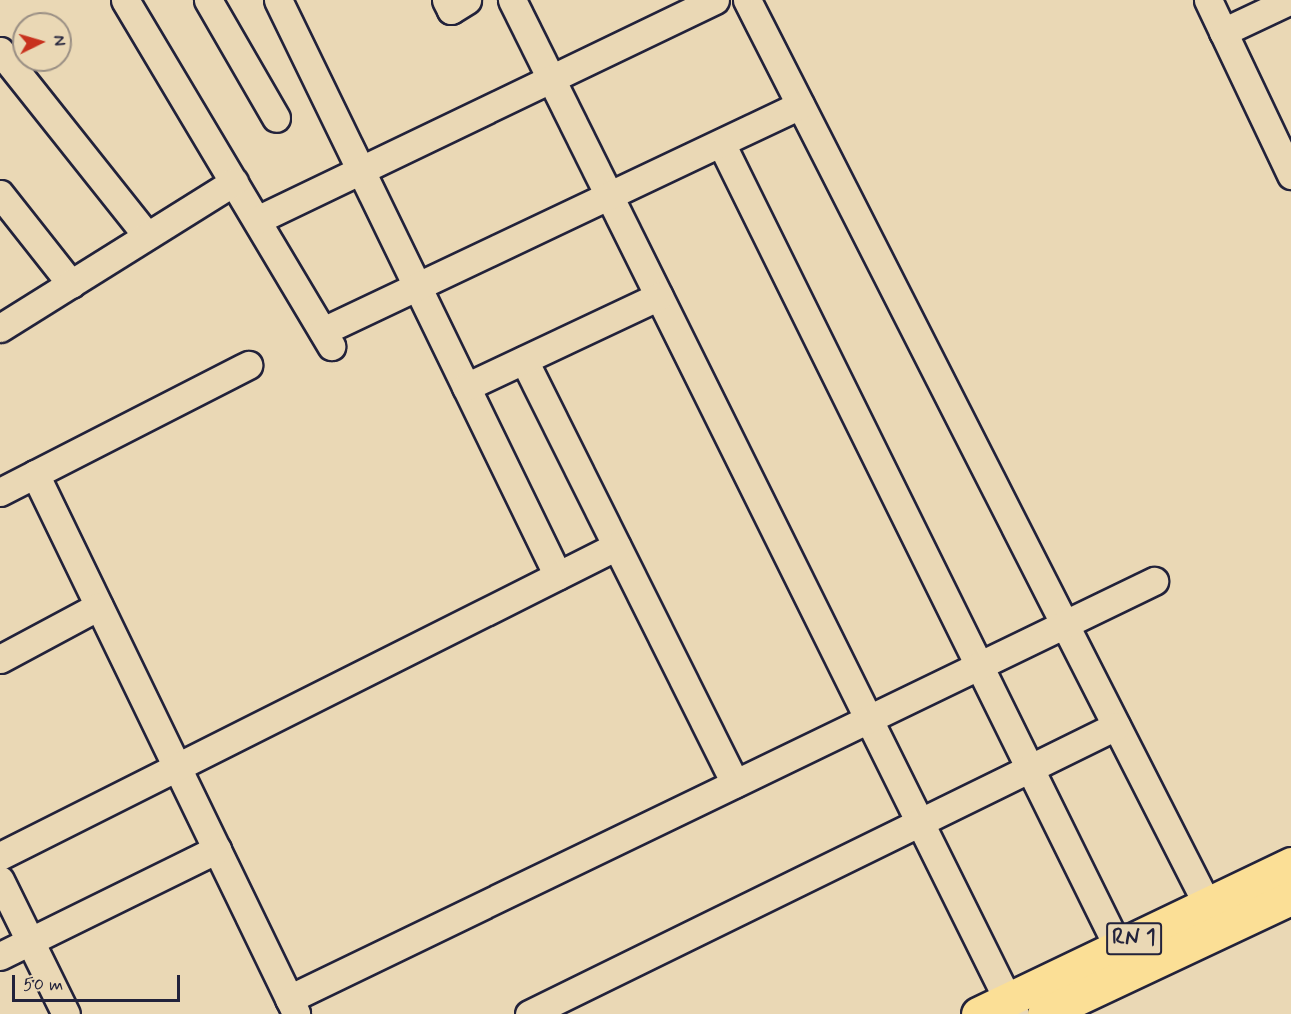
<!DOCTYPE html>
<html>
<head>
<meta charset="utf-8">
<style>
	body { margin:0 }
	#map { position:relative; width:1291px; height:1014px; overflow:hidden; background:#ead8b5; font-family:Mynerve,sans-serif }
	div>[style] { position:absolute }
	.roads { filter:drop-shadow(2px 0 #22223b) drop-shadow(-2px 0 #22223b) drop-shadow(0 2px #22223b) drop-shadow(0 -2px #22223b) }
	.street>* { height:27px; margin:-13.5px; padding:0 13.5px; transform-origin:13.5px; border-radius:13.5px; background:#ead8b5 }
	.highway>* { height:33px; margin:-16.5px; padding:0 16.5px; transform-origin:16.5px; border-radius:16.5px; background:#fbdf96 }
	span { translate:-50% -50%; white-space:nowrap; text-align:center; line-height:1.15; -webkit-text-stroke:5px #ead8b5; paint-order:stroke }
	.shield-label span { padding:2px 4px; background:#ead8b5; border:2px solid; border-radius:4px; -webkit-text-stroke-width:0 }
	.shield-label { font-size:22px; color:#22223b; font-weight:700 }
	.north { position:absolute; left:12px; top:12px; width:60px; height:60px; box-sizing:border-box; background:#ead8b5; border:2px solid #9a8f84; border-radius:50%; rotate:85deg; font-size:16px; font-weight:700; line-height:24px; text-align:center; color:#22223b }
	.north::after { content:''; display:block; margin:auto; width:21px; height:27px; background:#c8321e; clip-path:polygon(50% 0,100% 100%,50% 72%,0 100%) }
	.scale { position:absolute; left:12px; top:975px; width:168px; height:27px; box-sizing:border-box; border:3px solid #22223b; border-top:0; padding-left:8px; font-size:18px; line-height:21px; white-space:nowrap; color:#22223b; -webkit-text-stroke:4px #ead8b5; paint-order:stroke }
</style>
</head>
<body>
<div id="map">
	<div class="roads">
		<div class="street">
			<i style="left:125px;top:0;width:403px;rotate:59.2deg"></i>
			<i style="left:208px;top:0;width:136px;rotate:60deg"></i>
			<i style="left:278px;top:0;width:640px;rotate:64.08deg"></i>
			<i style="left:446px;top:0;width:11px;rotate:63deg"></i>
			<i style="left:451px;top:10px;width:19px;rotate:-32deg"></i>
			<i style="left:512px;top:0;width:1132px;rotate:63.62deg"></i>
			<i style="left:747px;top:0;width:1014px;rotate:63.03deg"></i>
			<i style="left:1208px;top:0;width:194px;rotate:64.6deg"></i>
			<i style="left:1223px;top:32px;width:75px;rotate:-25.2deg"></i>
			<i style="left:0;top:51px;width:236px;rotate:51.5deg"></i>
			<i style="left:721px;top:143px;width:897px;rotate:63.72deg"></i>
			<i style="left:0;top:194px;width:115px;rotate:51.7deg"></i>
			<i style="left:257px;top:220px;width:508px;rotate:-25.66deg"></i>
			<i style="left:0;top:328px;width:276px;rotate:-32deg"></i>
			<i style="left:323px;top:331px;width:528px;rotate:-25.35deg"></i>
			<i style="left:524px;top:360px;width:473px;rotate:63.5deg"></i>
			<i style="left:466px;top:387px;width:213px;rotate:-25.2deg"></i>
			<i style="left:35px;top:474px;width:599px;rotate:64.16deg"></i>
			<i style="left:0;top:492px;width:279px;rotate:-27.1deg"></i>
			<i style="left:0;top:659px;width:112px;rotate:-28.2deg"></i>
			<i style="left:0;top:856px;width:690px;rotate:-26.68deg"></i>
			<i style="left:0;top:880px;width:149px;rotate:63.8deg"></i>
			<i style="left:0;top:956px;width:242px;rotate:-26.2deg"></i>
			<i style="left:289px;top:999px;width:961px;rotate:-25.79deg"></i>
			<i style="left:529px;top:1014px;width:654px;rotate:-26.13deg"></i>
		</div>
		<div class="highway">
			<i style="left:978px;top:1014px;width:347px;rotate:-25.6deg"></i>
			<i style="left:1044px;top:1014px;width:273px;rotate:-25.2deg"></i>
		</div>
	</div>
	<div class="shield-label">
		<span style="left:1134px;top:939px">RN 1</span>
	</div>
	<div class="north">N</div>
	<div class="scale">50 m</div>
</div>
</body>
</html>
